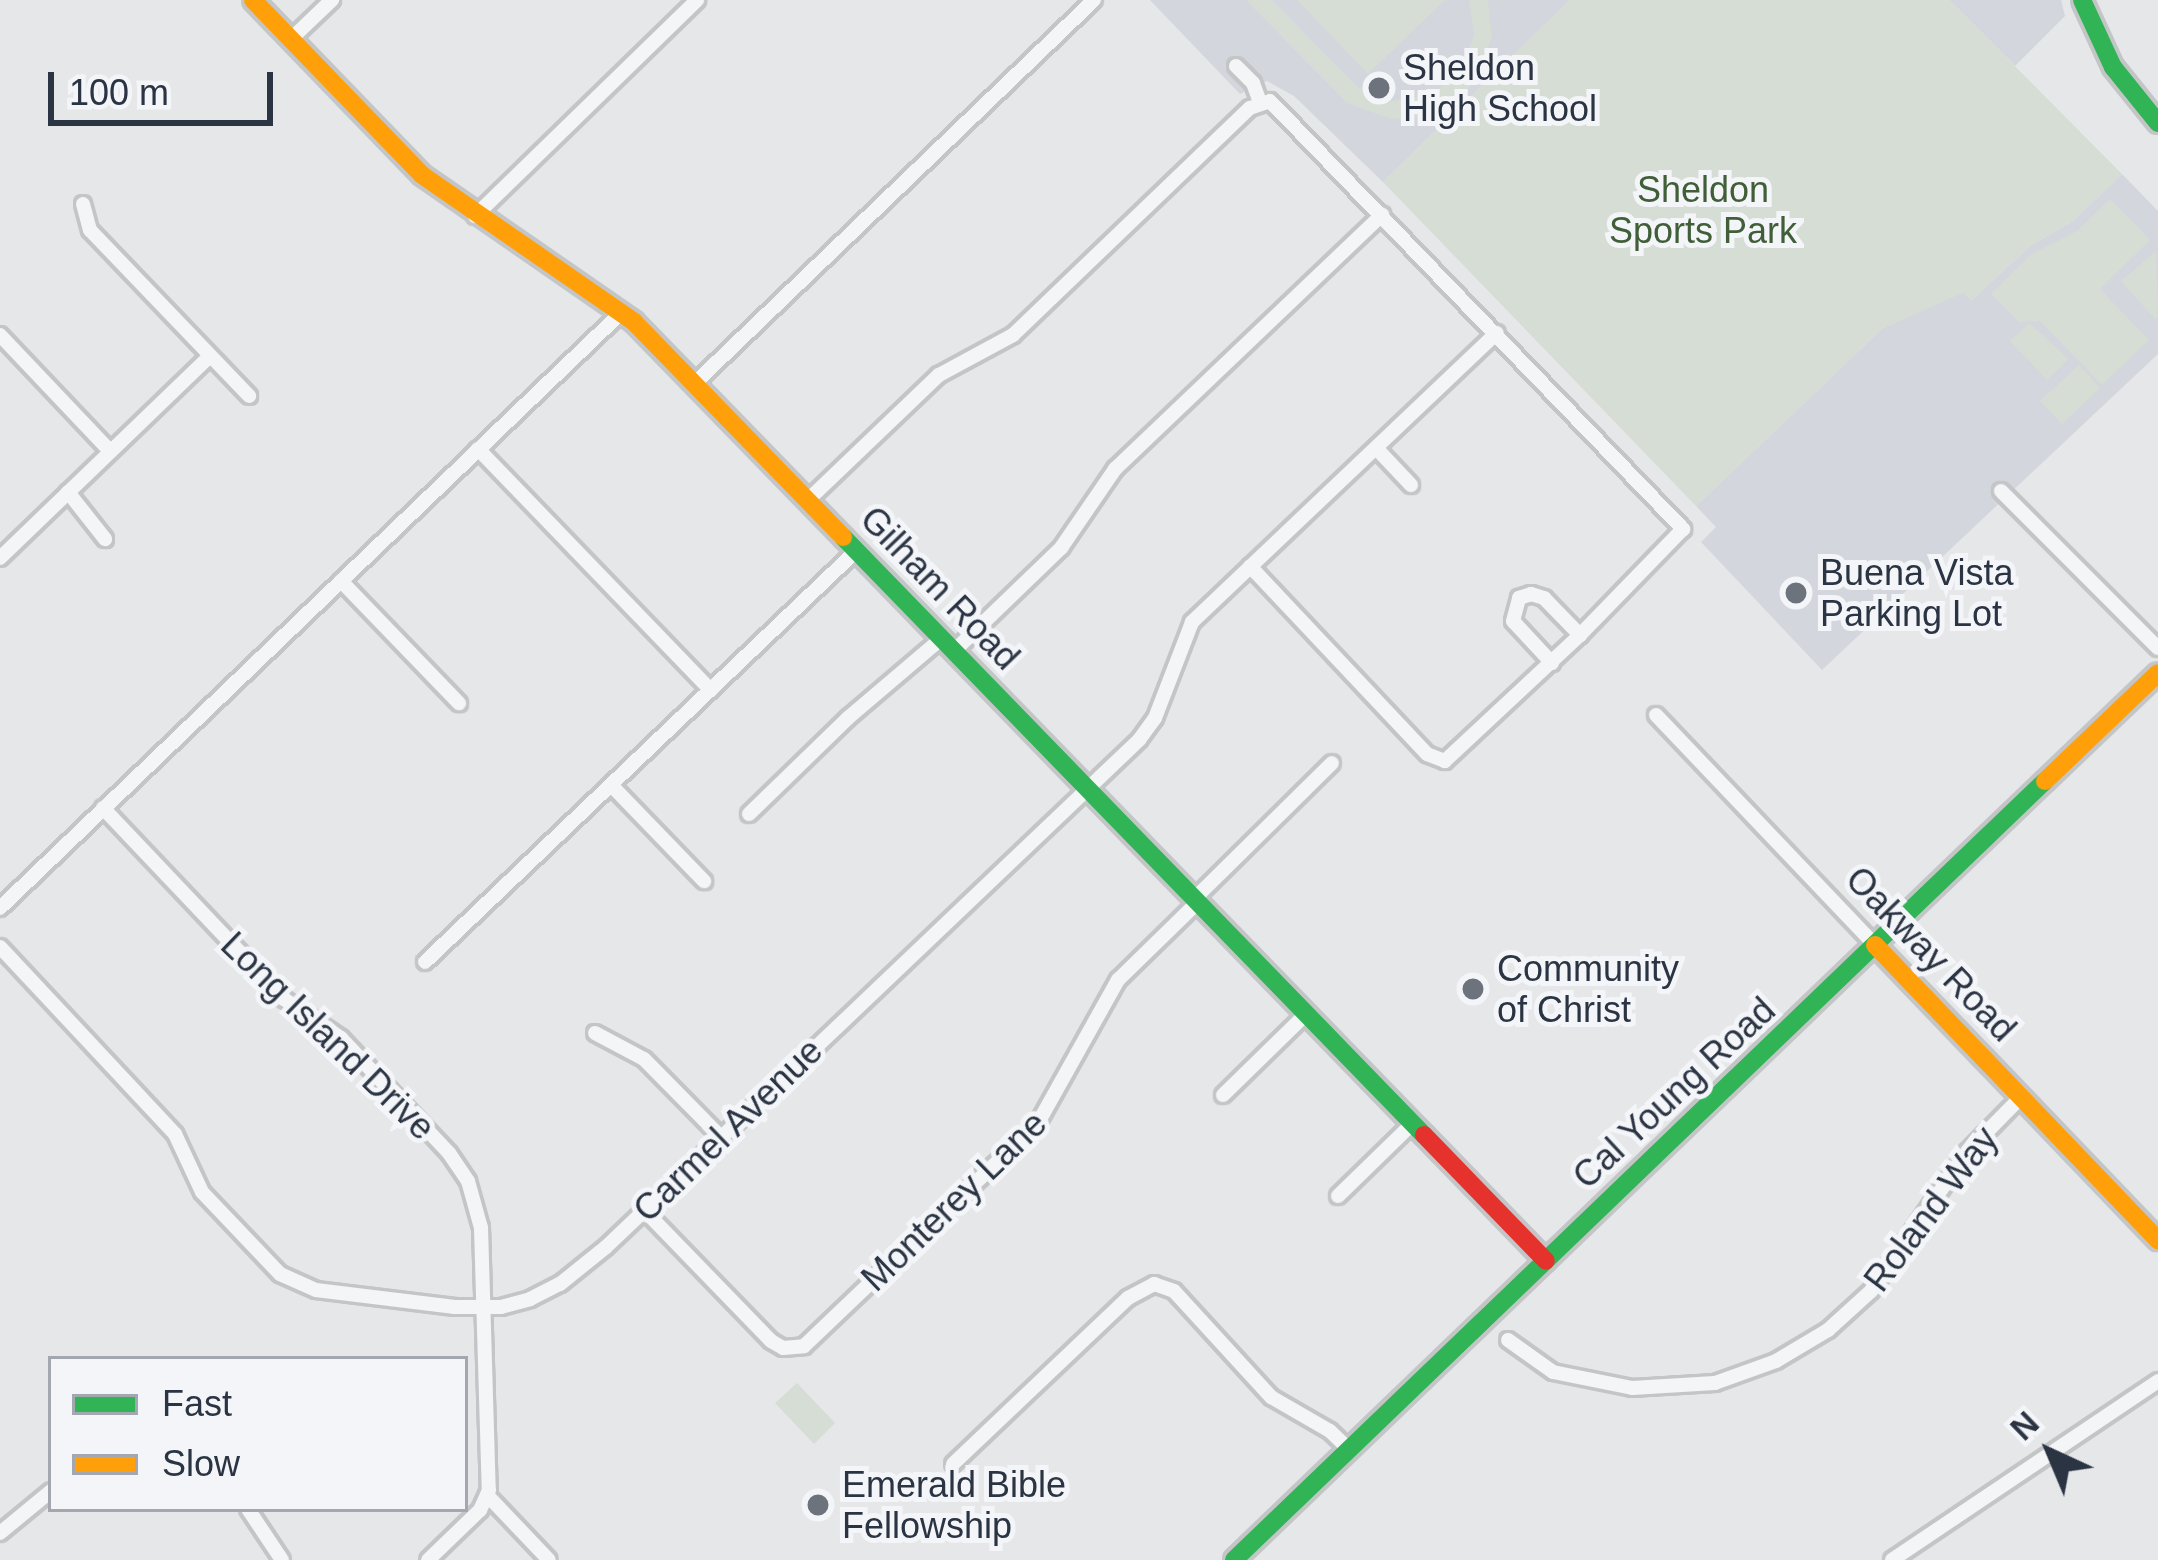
<!DOCTYPE html>
<html>
<head>
<meta charset="utf-8">
<style>
	body { margin:0 }
	#map { position:relative; width:2158px; height:1560px; overflow:hidden; background:#e5e7e9; font-family:Arial,sans-serif }
	div>[style] { position:absolute }
	.built>* { inset:0; background:#d3d6dc }
	.green>* { inset:0; background:#d5ddd5 }
	.roads { filter:drop-shadow(3px 0 #c3c5c7) drop-shadow(-3px 0 #c3c5c7) drop-shadow(0 3px #c3c5c7) drop-shadow(0 -3px #c3c5c7) }
	.street>* { height:14px; margin:-7px; padding:0 7px; transform-origin:7px; border-radius:7px; background:#f4f5f6 }
	.fast>* { height:18px; margin:-9px; padding:0 9px; transform-origin:9px; border-radius:9px; background:#30b455 }
	.slow>* { height:18px; margin:-9px; padding:0 9px; transform-origin:9px; border-radius:9px; background:#ff9f0a }
	.jam>* { height:18px; margin:-9px; padding:0 9px; transform-origin:9px; border-radius:9px; background:#e5322d }
	.dots>* { width:33px; height:33px; translate:-50% -50%; box-sizing:border-box; border:6px solid #f3f5f8; border-radius:50% }
	span { translate:-50% -50%; white-space:nowrap; text-align:center; line-height:1.15; -webkit-text-stroke:10px #f3f5f8; paint-order:stroke }
	.poi-label { font-size:36px; color:#2b3443 }
	.left { translate:0 -50%; text-align:left }
	.park-label { font-size:36px; color:#405e38 }
	.street-label { font-size:36px; color:#2b3443 }
	.legend { position:absolute; left:48px; top:1356px; width:420px; height:156px; box-sizing:border-box; background:#f3f5f8; border:3px solid #a3a8b0; margin:0; padding:15px 21px; list-style:none; font-size:36px; color:#2b3443 }
	.legend li { display:flex; align-items:center; gap:24px; height:60px }
	.legend b { width:60px; border:3px solid #a3a8b0 }
	.north { position:absolute; left:1990px; top:1392px; width:120px; height:120px; -webkit-text-stroke:9px #f3f5f8; paint-order:stroke; rotate:316deg; font-size:33px; font-weight:700; line-height:48px; text-align:center; color:#2b3443 }
	.north::after { content:''; display:block; margin:auto; width:42px; height:54px; background:#2b3443; clip-path:polygon(50% 0,100% 100%,50% 72%,0 100%) }
	.scale { position:absolute; left:48px; top:72px; width:225px; height:54px; box-sizing:border-box; border:6px solid #2b3443; border-top:0; padding-left:15px; font-size:36px; line-height:42px; white-space:nowrap; color:#2b3443; -webkit-text-stroke:9px #f3f5f8; paint-order:stroke }
</style>
</head>
<body>
<div id="map">
	<div class="built">
		<i style="clip-path:polygon(1150px 0,1570px 0,1383px 182px,1294px 96px,1267px 81px,1240px 94px)"></i>
		<i style="clip-path:polygon(1949px 0,2061px 0,2065px 16px,2015px 66px)"></i>
		<i style="clip-path:polygon(2122px 174px,2158px 211px,2158px 354px,1822px 670px,1701px 542px,1716px 527px,1696px 506px,1883px 328px,1963px 292px,1972px 300px,2030px 246px,2073px 221px)"></i>
	</div>
	<div class="green">
		<i style="clip-path:polygon(1246px 0,1272px 0,1358px 87px,1393px 101px,1431px 95px,1460px 71px,1474px 35px,1469px 0,1488px 0,1492px 37px,1475px 82px,1452px 104px,1423px 117px,1391px 119px,1347px 103px)"></i>
		<i style="clip-path:polygon(1297px 0,1445px 0,1368px 74px)"></i>
		<i style="clip-path:polygon(1570px 0,1949px 0,2122px 174px,2073px 221px,2030px 246px,1971px 301px,1963px 293px,1883px 328px,1696px 506px,1383px 182px)"></i>
		<i style="clip-path:polygon(2110px 199px,2150px 240px,2100px 289px,2149px 340px,2102px 385px,2040px 321px,2019px 322px,1991px 294px,2030px 255px,2077px 231px)"></i>
		<i style="clip-path:polygon(2156px 251px,2158px 316px,2155px 319px,2121px 281px)"></i>
		<i style="clip-path:polygon(2029px 323px,2069px 359px,2047px 380px,2010px 341px)"></i>
		<i style="clip-path:polygon(2079px 365px,2100px 388px,2062px 424px,2040px 401px)"></i>
		<i style="clip-path:polygon(797px 1383px,835px 1423px,814px 1444px,775px 1403px)"></i>
	</div>
	<div class="roads">
		<div class="street">
			<i style="left:291px;top:39px;width:57px;rotate:-43.6deg"></i>
			<i style="left:1236px;top:66px;width:24px;rotate:45deg"></i>
			<i style="left:1253px;top:83px;width:20px;rotate:70deg"></i>
			<i style="left:83px;top:204px;width:27px;rotate:75deg"></i>
			<i style="left:90px;top:230px;width:230px;rotate:46.2deg"></i>
			<i style="left:475px;top:216px;width:310px;rotate:-44.2deg"></i>
			<i style="left:0;top:335px;width:160px;rotate:46.5deg"></i>
			<i style="left:695px;top:383px;width:553px;rotate:-43.83deg"></i>
			<i style="left:1376px;top:448px;width:51px;rotate:46.6deg"></i>
			<i style="left:478px;top:449px;width:335px;rotate:46deg"></i>
			<i style="left:2001px;top:491px;width:222px;rotate:45deg"></i>
			<i style="left:68px;top:492px;width:60px;rotate:51.8deg"></i>
			<i style="left:808px;top:500px;width:181px;rotate:-43.7deg"></i>
			<i style="left:939px;top:375px;width:84px;rotate:-28.4deg"></i>
			<i style="left:1013px;top:335px;width:328px;rotate:-43.8deg"></i>
			<i style="left:1250px;top:108px;width:21px;rotate:-19deg"></i>
			<i style="left:1270px;top:101px;width:595px;rotate:46.02deg"></i>
			<i style="left:1683px;top:529px;width:148px;rotate:134.2deg"></i>
			<i style="left:1580px;top:635px;width:185px;rotate:137deg"></i>
			<i style="left:1445px;top:761px;width:19px;rotate:-159deg"></i>
			<i style="left:1427px;top:754px;width:258px;rotate:-133.3deg"></i>
			<i style="left:0;top:558px;width:291px;rotate:-43.9deg"></i>
			<i style="left:341px;top:581px;width:170px;rotate:46deg"></i>
			<i style="left:954px;top:651px;width:149px;rotate:-43.9deg"></i>
			<i style="left:1061px;top:548px;width:96px;rotate:-55.6deg"></i>
			<i style="left:1115px;top:469px;width:369px;rotate:-43.6deg"></i>
			<i style="left:1552px;top:663px;width:57px;rotate:-132.9deg"></i>
			<i style="left:1513px;top:621px;width:24px;rotate:-75deg"></i>
			<i style="left:1519px;top:598px;width:13px;rotate:-18deg"></i>
			<i style="left:1531px;top:594px;width:14px;rotate:17deg"></i>
			<i style="left:1544px;top:598px;width:52px;rotate:45.8deg"></i>
			<i style="left:1656px;top:715px;width:318px;rotate:46.4deg"></i>
			<i style="left:611px;top:785px;width:134px;rotate:45.9deg"></i>
			<i style="left:103px;top:808px;width:263px;rotate:46.5deg"></i>
			<i style="left:284px;top:999px;width:69px;rotate:34.4deg"></i>
			<i style="left:341px;top:1038px;width:158px;rotate:46.8deg"></i>
			<i style="left:449px;top:1153px;width:34px;rotate:56deg"></i>
			<i style="left:468px;top:1181px;width:49px;rotate:74.5deg"></i>
			<i style="left:481px;top:1228px;width:262px;rotate:88.3deg"></i>
			<i style="left:489px;top:1490px;width:22px;rotate:114deg"></i>
			<i style="left:480px;top:1510px;width:72px;rotate:136.1deg"></i>
			<i style="left:749px;top:814px;width:138px;rotate:-44.1deg"></i>
			<i style="left:848px;top:718px;width:123px;rotate:-40.4deg"></i>
			<i style="left:1193px;top:900px;width:195px;rotate:-44.6deg"></i>
			<i style="left:0;top:908px;width:861px;rotate:-43.78deg"></i>
			<i style="left:0;top:947px;width:256px;rotate:46.9deg"></i>
			<i style="left:175px;top:1134px;width:64px;rotate:65deg"></i>
			<i style="left:202px;top:1192px;width:113px;rotate:46.4deg"></i>
			<i style="left:280px;top:1274px;width:39px;rotate:24deg"></i>
			<i style="left:316px;top:1290px;width:140px;rotate:7deg"></i>
			<i style="left:455px;top:1307px;width:46px"></i>
			<i style="left:501px;top:1307px;width:30px;rotate:-15deg"></i>
			<i style="left:530px;top:1299px;width:34px;rotate:-27deg"></i>
			<i style="left:560px;top:1284px;width:59px;rotate:-38.8deg"></i>
			<i style="left:606px;top:1247px;width:736px;rotate:-43.57deg"></i>
			<i style="left:1139px;top:740px;width:27px;rotate:-54deg"></i>
			<i style="left:1155px;top:718px;width:103px;rotate:-68.9deg"></i>
			<i style="left:1192px;top:622px;width:420px;rotate:-43.5deg"></i>
			<i style="left:425px;top:962px;width:597px;rotate:-43.64deg"></i>
			<i style="left:595px;top:1033px;width:55px;rotate:28deg"></i>
			<i style="left:644px;top:1059px;width:110px;rotate:45.4deg"></i>
			<i style="left:1223px;top:1095px;width:113px;rotate:-44.3deg"></i>
			<i style="left:1338px;top:1196px;width:103px;rotate:-44.2deg"></i>
			<i style="left:645px;top:1211px;width:181px;rotate:45.9deg"></i>
			<i style="left:771px;top:1341px;width:14px;rotate:30deg"></i>
			<i style="left:783px;top:1348px;width:21px;rotate:-5deg"></i>
			<i style="left:804px;top:1346px;width:323px;rotate:-43.6deg"></i>
			<i style="left:1038px;top:1123px;width:164px;rotate:-60.8deg"></i>
			<i style="left:1118px;top:980px;width:109px;rotate:-44.3deg"></i>
			<i style="left:1508px;top:1340px;width:55px;rotate:35.4deg"></i>
			<i style="left:1553px;top:1372px;width:81px;rotate:11.4deg"></i>
			<i style="left:1632px;top:1388px;width:83px;rotate:-3.4deg"></i>
			<i style="left:1715px;top:1383px;width:65px;rotate:-19.8deg"></i>
			<i style="left:1776px;top:1361px;width:61px;rotate:-30.8deg"></i>
			<i style="left:1828px;top:1330px;width:58px;rotate:-42.2deg"></i>
			<i style="left:1871px;top:1291px;width:170px;rotate:-55.3deg"></i>
			<i style="left:1968px;top:1151px;width:77px;rotate:-45.5deg"></i>
			<i style="left:953px;top:1464px;width:241px;rotate:-43.5deg"></i>
			<i style="left:1128px;top:1298px;width:30px;rotate:-28deg"></i>
			<i style="left:1154px;top:1284px;width:21px;rotate:19deg"></i>
			<i style="left:1174px;top:1291px;width:144px;rotate:47.5deg"></i>
			<i style="left:1271px;top:1397px;width:68px;rotate:30deg"></i>
			<i style="left:1330px;top:1431px;width:28px;rotate:44deg"></i>
			<i style="left:488px;top:1496px;width:88px;rotate:46.4deg"></i>
			<i style="left:248px;top:1509px;width:61px;rotate:56.3deg"></i>
			<i style="left:0;top:1533px;width:66px;rotate:-39.5deg"></i>
			<i style="left:1892px;top:1560px;width:321px;rotate:-33.9deg"></i>
		</div>
		<div class="fast">
			<i style="left:2082px;top:0;width:74px;rotate:65.2deg"></i>
			<i style="left:2113px;top:67px;width:72px;rotate:51.2deg"></i>
			<i style="left:843px;top:537px;width:834px;rotate:45.83deg"></i>
			<i style="left:1234px;top:1560px;width:1125px;rotate:-43.85deg"></i>
		</div>
		<div class="slow">
			<i style="left:253px;top:0;width:243px;rotate:46deg"></i>
			<i style="left:422px;top:175px;width:258px;rotate:34.7deg"></i>
			<i style="left:634px;top:322px;width:300px;rotate:45.8deg"></i>
			<i style="left:2045px;top:781px;width:156px;rotate:-43.7deg"></i>
			<i style="left:1875px;top:945px;width:409px;rotate:46.2deg"></i>
		</div>
		<div class="jam">
			<i style="left:1424px;top:1135px;width:175px;rotate:45.9deg"></i>
		</div>
	</div>
	<div class="dots">
		<i style="left:1379px;top:88px;background:#6c737d"></i>
		<i style="left:1796px;top:593px;background:#6c737d"></i>
		<i style="left:1473px;top:989px;background:#6c737d"></i>
		<i style="left:818px;top:1505px;background:#6c737d"></i>
	</div>
	<div class="poi-label">
		<span class="left" style="left:1403px;top:88px">Sheldon<br>High School</span>
		<span class="left" style="left:1820px;top:593px">Buena Vista<br>Parking Lot</span>
		<span class="left" style="left:1497px;top:989px">Community<br>of Christ</span>
		<span class="left" style="left:842px;top:1505px">Emerald Bible<br>Fellowship</span>
	</div>
	<div class="park-label">
		<span style="left:1703px;top:210px">Sheldon<br>Sports Park</span>
	</div>
	<div class="street-label">
		<span style="left:940px;top:588px;rotate:46deg">Gilham Road</span>
		<span style="left:1931px;top:954px;rotate:46deg">Oakway Road</span>
		<span style="left:328px;top:1036px;rotate:44deg">Long Island Drive</span>
		<span style="left:1674px;top:1093px;rotate:-43deg">Cal Young Road</span>
		<span style="left:728px;top:1130px;rotate:-44deg">Carmel Avenue</span>
		<span style="left:954px;top:1201px;rotate:-44deg">Monterey Lane</span>
		<span style="left:1931px;top:1209px;rotate:-53deg">Roland Way</span>
	</div>
	<ul class="legend">
	<li><b style="height:15px;background:#30b455"></b>Fast</li>
	<li><b style="height:15px;background:#ff9f0a"></b>Slow</li>
	</ul>
	<div class="north">N</div>
	<div class="scale">100 m</div>
</div>
</body>
</html>
